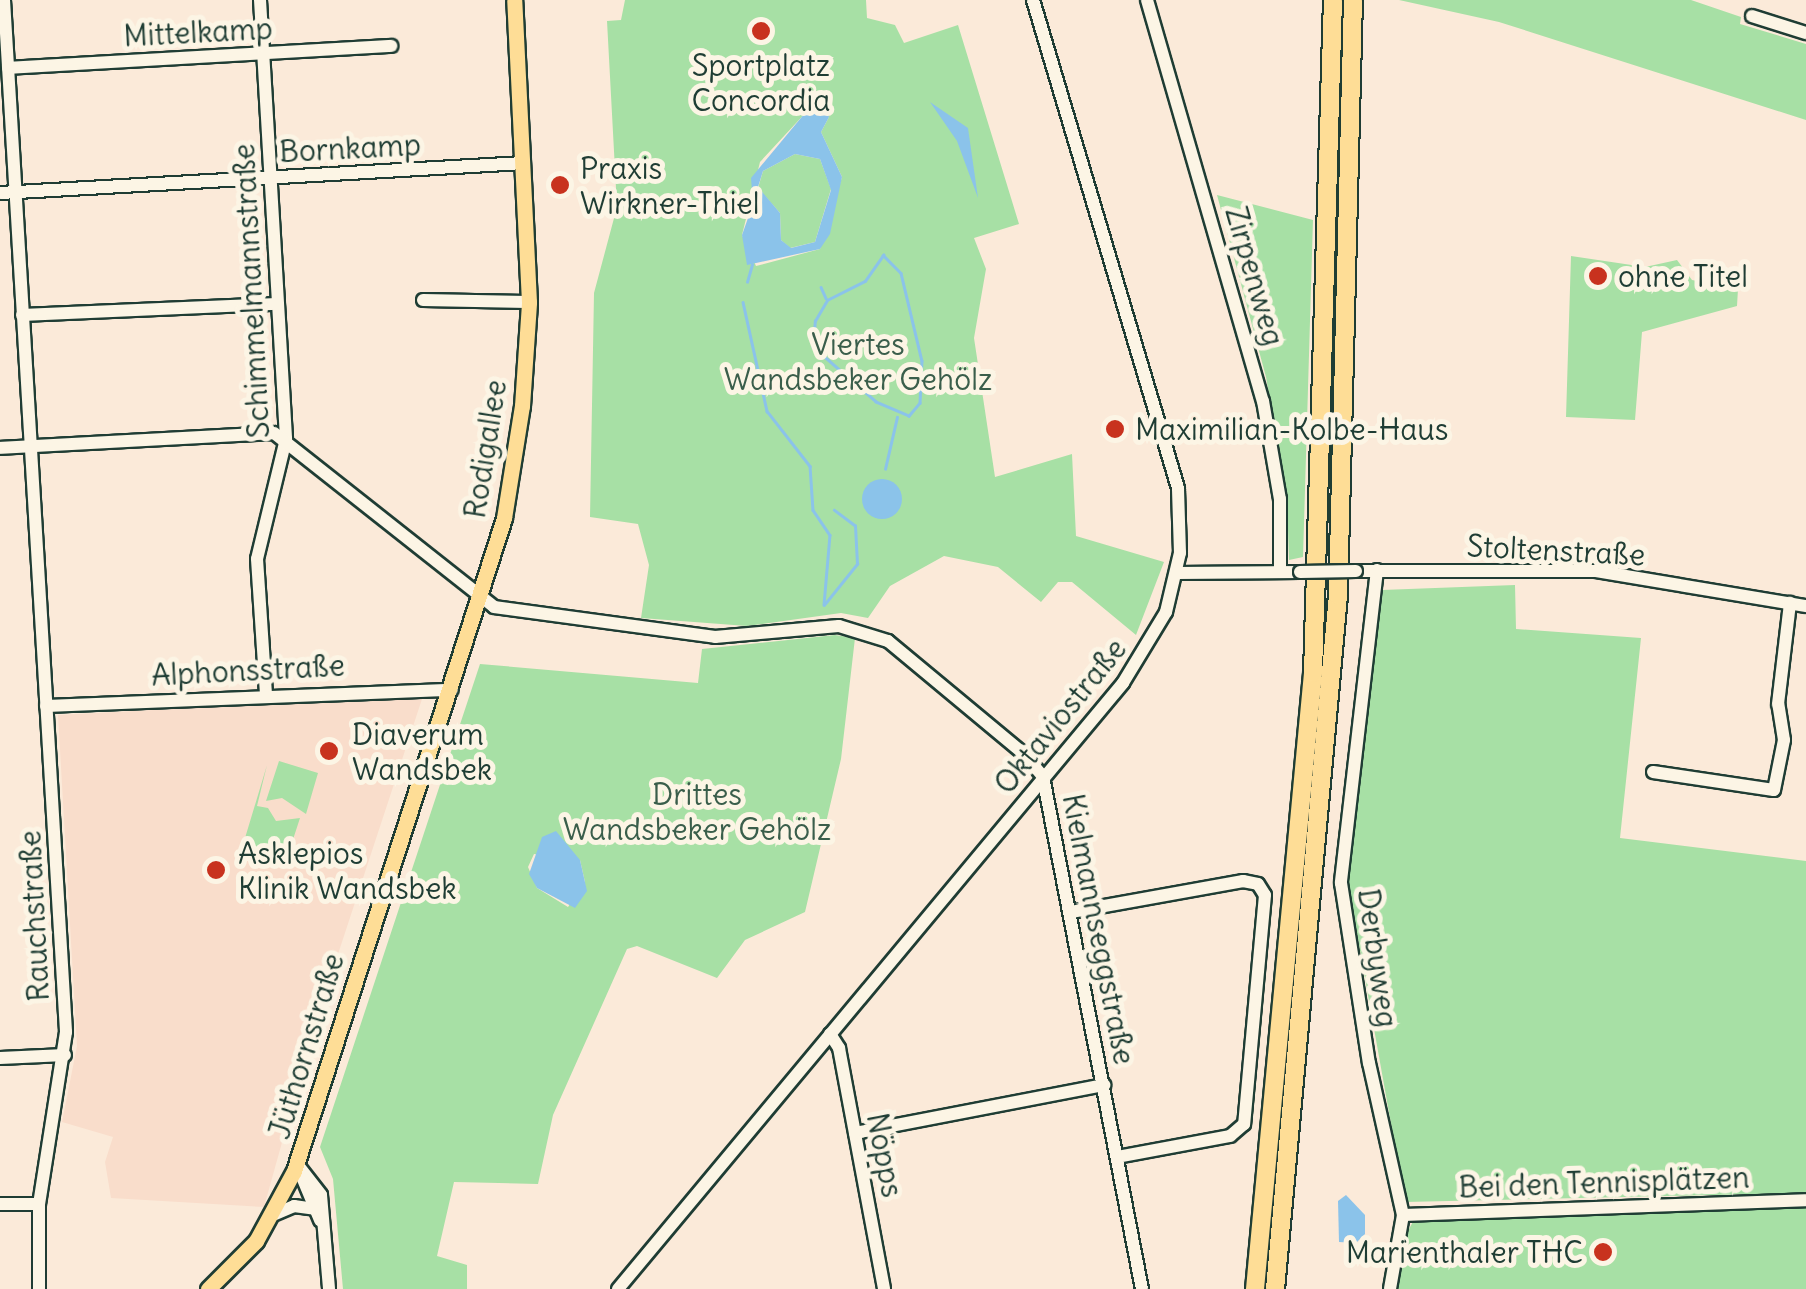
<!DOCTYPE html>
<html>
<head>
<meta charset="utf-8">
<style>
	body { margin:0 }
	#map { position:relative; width:1806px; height:1289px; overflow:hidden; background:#fbead9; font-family:Delius,sans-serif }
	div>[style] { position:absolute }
	.built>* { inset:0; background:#f9ddcb }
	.green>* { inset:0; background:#a7e0a5 }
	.water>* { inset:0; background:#8bc3ea }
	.round { border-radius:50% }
	.stream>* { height:2.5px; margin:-1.25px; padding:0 1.25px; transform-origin:1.25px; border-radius:1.25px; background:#8bc3ea }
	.roads { filter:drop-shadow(2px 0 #1f3d34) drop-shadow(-2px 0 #1f3d34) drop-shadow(0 2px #1f3d34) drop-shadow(0 -2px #1f3d34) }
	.minor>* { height:12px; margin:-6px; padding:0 6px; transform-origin:6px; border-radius:6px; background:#fcf5e5 }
	.major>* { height:15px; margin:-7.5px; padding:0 7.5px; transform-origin:7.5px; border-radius:7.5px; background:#fedd96 }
	.highway>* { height:18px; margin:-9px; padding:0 9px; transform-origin:9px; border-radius:9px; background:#fedd96 }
	.bridges { filter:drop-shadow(2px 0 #1f3d34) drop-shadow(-2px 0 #1f3d34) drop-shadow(0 2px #1f3d34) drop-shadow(0 -2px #1f3d34) }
	.minor-bridge>* { height:12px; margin:-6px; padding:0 6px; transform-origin:6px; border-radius:6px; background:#fcf5e5 }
	.dots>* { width:28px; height:28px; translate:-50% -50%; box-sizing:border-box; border:5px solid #fcf5e5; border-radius:50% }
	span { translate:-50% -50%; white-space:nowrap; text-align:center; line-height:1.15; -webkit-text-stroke:10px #fcf5e5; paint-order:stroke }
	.street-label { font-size:30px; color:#1f3d34 }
	.poi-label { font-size:30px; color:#1f3d34 }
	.left { translate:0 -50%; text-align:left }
	.right { translate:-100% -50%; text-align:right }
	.park-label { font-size:30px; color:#3a5e4b }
</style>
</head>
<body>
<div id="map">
	<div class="built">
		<i style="clip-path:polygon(418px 696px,422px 699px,315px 1024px,264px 1207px,111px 1198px,105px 1162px,113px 1137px,62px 1122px,77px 1046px,58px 715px)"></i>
	</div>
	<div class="green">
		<i style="clip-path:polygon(evenodd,625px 0,866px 0,867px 18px,895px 25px,904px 43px,958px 25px,1019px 224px,974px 238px,986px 269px,974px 338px,995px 477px,1072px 454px,1076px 536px,1164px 562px,1136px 635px,1072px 582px,1058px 582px,1041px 602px,998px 567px,944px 556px,890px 586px,868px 618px,841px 613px,747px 626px,641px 618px,649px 565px,638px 524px,590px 517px,594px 293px,617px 207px,607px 21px,621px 20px,625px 0,810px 108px,829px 117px,821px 132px,842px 177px,820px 249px,756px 266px,742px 235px,760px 162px,810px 108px)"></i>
		<i style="clip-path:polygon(1399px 0,1691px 0,1741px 17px,1740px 24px,1806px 44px,1806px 120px,1499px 22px)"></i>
		<i style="clip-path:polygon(795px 154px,820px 159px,831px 189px,815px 242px,790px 248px,781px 240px,780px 213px,758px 188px,763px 171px)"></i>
		<i style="clip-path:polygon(1217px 195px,1313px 220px,1303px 557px,1289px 560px,1287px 501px,1266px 377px)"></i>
		<i style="clip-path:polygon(1571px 256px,1645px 267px,1677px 260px,1692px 280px,1738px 289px,1737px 306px,1642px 332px,1635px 420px,1566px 417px)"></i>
		<i style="clip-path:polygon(1515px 585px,1516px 629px,1641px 638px,1620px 838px,1806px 861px,1806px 1193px,1405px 1202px,1346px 872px,1364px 666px,1382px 590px)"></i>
		<i style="clip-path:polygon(evenodd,835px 635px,855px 638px,841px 759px,805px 912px,745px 940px,717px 978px,637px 946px,627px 949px,553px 1115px,538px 1184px,454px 1182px,437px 1256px,467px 1265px,467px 1289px,343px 1289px,333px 1179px,320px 1147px,480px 664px,698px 683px,702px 649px,835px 635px,534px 854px,580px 860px,585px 882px,568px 907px,537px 888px,528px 867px,534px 854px)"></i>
		<i style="clip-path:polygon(279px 761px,318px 773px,306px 814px,282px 798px,266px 801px)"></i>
		<i style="clip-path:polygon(267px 765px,257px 806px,268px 808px,276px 821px,300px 818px,285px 864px,242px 848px)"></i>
		<i style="clip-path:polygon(1806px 1205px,1806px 1289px,1397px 1289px,1403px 1240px,1415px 1218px)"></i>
	</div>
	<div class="water">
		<i style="clip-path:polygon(930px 102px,968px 128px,978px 198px,957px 141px)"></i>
		<i style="clip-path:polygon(evenodd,810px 107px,825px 108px,829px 117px,821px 132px,842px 177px,830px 234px,820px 249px,747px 265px,742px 235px,753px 204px,751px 178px,810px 107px,795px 154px,820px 159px,831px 190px,815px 242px,791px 248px,781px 240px,780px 213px,758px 187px,763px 171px,795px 154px)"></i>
		<i class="round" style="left:862px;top:479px;width:40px;height:40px"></i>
		<i style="clip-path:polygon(556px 831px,580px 860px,587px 891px,575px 908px,537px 888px,529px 874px,542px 837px)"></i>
		<i style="clip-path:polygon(1346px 1195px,1365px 1215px,1365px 1234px,1356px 1243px,1339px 1242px,1338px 1201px)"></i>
	</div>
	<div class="stream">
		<i style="left:883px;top:255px;width:25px;rotate:45deg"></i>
		<i style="left:901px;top:273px;width:90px;rotate:76.6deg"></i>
		<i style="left:922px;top:361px;width:42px;rotate:92.7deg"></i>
		<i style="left:920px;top:403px;width:17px;rotate:130deg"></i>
		<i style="left:909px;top:416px;width:36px;rotate:-157deg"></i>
		<i style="left:876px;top:402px;width:84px;rotate:-138.9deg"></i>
		<i style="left:813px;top:347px;width:26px;rotate:-86deg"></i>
		<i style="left:815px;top:321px;width:24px;rotate:-60deg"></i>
		<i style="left:827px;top:300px;width:42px;rotate:-26.6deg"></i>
		<i style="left:865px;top:281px;width:32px;rotate:-55deg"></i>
		<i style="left:747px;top:282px;width:18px;rotate:-74deg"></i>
		<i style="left:821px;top:287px;width:12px;rotate:66deg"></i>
		<i style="left:743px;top:302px;width:112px;rotate:77.6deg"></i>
		<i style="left:767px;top:411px;width:70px;rotate:52deg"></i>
		<i style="left:810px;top:466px;width:44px;rotate:86.1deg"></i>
		<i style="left:813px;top:510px;width:30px;rotate:56deg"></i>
		<i style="left:830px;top:535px;width:70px;rotate:94.9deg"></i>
		<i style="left:824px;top:605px;width:53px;rotate:-51.2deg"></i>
		<i style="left:857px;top:564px;width:38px;rotate:-93deg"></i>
		<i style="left:855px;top:526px;width:26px;rotate:-143deg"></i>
		<i style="left:885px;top:469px;width:53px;rotate:-77deg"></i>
	</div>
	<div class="roads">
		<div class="minor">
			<i style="left:4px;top:0;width:1034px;rotate:86.56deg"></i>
			<i style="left:66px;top:1032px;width:174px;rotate:98.9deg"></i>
			<i style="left:39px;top:1204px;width:85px;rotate:90deg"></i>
			<i style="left:260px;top:0;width:440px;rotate:86.6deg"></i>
			<i style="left:286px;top:439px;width:123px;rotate:103.6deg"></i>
			<i style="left:257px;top:559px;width:137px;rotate:86.2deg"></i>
			<i style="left:1147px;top:0;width:417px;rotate:73.9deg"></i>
			<i style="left:1263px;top:401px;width:99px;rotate:80.2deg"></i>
			<i style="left:1280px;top:499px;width:73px;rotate:90deg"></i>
			<i style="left:1752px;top:16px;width:57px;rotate:17.5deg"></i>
			<i style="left:8px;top:68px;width:384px;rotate:-3.3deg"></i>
			<i style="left:0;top:193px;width:525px;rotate:-3.28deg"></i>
			<i style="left:423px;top:300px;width:106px;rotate:1.1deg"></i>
			<i style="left:22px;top:315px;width:255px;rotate:-2.5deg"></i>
			<i style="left:0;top:448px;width:274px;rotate:-3.1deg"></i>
			<i style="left:274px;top:433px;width:280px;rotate:38.3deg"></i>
			<i style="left:494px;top:607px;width:223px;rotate:7.7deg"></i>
			<i style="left:715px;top:637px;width:124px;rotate:-5.1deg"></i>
			<i style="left:839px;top:626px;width:51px;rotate:17deg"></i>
			<i style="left:888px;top:641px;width:177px;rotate:39.7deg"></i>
			<i style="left:1024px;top:754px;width:30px;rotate:50deg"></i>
			<i style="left:1043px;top:777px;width:521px;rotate:79.06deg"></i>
			<i style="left:1377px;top:570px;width:315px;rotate:96.6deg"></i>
			<i style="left:1341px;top:883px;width:182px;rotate:81.2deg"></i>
			<i style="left:1369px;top:1063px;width:156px;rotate:77.4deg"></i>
			<i style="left:1403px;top:1215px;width:75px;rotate:100deg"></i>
			<i style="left:1356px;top:571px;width:240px"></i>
			<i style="left:1596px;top:571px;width:213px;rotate:9.5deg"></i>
			<i style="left:1177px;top:573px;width:123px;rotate:-0.5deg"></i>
			<i style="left:46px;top:706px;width:406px;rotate:-2.3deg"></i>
			<i style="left:1653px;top:772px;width:122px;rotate:8.5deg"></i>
			<i style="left:1774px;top:790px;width:51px;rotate:-78.7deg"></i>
			<i style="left:1784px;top:740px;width:36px;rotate:-99deg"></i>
			<i style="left:1778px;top:704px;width:102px;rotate:-83.2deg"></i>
			<i style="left:1071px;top:912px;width:175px;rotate:-10.2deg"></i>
			<i style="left:1243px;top:881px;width:15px;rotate:11deg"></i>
			<i style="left:1258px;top:884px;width:13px;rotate:58deg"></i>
			<i style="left:1265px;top:895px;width:230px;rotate:95.2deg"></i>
			<i style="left:1244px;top:1124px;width:18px;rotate:139deg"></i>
			<i style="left:1230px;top:1136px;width:115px;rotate:169.5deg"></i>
			<i style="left:830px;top:1034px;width:17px;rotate:57deg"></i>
			<i style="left:839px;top:1048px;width:245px;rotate:79.4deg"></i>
			<i style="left:0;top:1058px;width:65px;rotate:-2.6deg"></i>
			<i style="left:855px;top:1133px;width:254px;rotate:-10.9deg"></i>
			<i style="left:297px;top:1164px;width:39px;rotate:52deg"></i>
			<i style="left:321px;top:1195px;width:94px;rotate:85.1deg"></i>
			<i style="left:297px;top:1165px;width:60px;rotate:67.3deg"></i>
			<i style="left:0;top:1204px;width:39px"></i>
			<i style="left:273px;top:1215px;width:23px;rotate:-23deg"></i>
			<i style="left:294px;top:1206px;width:21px;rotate:8deg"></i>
			<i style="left:1403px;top:1215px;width:403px;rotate:-2.1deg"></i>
			<i style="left:618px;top:1289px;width:789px;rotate:-50.19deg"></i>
			<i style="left:1123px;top:683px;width:83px;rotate:-58.8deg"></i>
			<i style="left:1166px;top:612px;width:61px;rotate:-76.7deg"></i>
			<i style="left:1180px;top:553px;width:65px;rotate:-91.8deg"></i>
			<i style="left:1178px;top:488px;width:509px;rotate:-106.55deg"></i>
		</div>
		<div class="major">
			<i style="left:208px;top:1289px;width:68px;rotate:-45deg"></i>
			<i style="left:256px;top:1241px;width:80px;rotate:-61.5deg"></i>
			<i style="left:294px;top:1171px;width:686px;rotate:-72.17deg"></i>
			<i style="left:504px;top:518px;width:113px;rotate:-80.9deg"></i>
			<i style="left:522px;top:406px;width:104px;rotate:-86.1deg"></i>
			<i style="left:529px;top:302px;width:302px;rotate:-92.8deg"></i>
		</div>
		<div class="highway">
			<i style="left:1255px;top:1289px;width:619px;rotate:-84.62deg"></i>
			<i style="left:1313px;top:673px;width:673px;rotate:-88.3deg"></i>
			<i style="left:1275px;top:1289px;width:697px;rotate:-84.81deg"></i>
			<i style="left:1338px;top:595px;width:595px;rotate:-88.56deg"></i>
		</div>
	</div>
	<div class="bridges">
		<div class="minor-bridge">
			<i style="left:1300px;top:572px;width:56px;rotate:-1deg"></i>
		</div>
	</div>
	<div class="dots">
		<i style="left:761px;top:31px;background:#c8321e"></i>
		<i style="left:560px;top:185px;background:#c8321e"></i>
		<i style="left:1598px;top:276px;background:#c8321e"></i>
		<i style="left:1115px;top:429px;background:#c8321e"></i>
		<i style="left:329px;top:751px;background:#c8321e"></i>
		<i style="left:216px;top:870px;background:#c8321e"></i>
		<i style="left:1603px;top:1252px;background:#c8321e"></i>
	</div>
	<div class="street-label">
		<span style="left:198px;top:32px;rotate:-3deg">Mittelkamp</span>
		<span style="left:350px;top:148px;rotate:-3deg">Bornkamp</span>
		<span style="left:1255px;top:276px;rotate:74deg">Zirpenweg</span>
		<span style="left:251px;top:291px;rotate:-93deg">Schimmelmannstraße</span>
		<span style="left:485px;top:449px;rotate:-81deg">Rodigallee</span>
		<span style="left:1556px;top:550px;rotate:3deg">Stoltenstraße</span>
		<span style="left:248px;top:670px;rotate:-3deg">Alphonsstraße</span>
		<span style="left:1060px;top:716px;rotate:-51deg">Oktaviostraße</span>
		<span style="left:34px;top:916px;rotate:-93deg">Rauchstraße</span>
		<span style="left:1099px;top:929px;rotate:79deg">Kielmannseggstraße</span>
		<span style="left:1378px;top:958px;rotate:82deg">Derbyweg</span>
		<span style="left:306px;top:1046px;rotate:-73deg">Jüthornstraße</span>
		<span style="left:885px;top:1155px;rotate:79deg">Nöpps</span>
		<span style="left:1604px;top:1182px;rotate:-2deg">Bei den Tennisplätzen</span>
	</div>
	<div class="poi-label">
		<span style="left:761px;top:82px">Sportplatz<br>Concordia</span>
		<span class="left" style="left:580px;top:185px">Praxis<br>Wirkner-Thiel</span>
		<span class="left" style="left:1618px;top:276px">ohne Titel</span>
		<span class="left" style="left:1135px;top:429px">Maximilian-Kolbe-Haus</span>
		<span class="left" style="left:352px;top:751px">Diaverum<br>Wandsbek</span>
		<span class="left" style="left:238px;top:870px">Asklepios<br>Klinik Wandsbek</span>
		<span class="right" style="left:1583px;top:1252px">Marienthaler THC</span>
	</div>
	<div class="park-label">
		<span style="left:858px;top:361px">Viertes<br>Wandsbeker Gehölz</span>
		<span style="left:697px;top:811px">Drittes<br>Wandsbeker Gehölz</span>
	</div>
</div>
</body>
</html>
